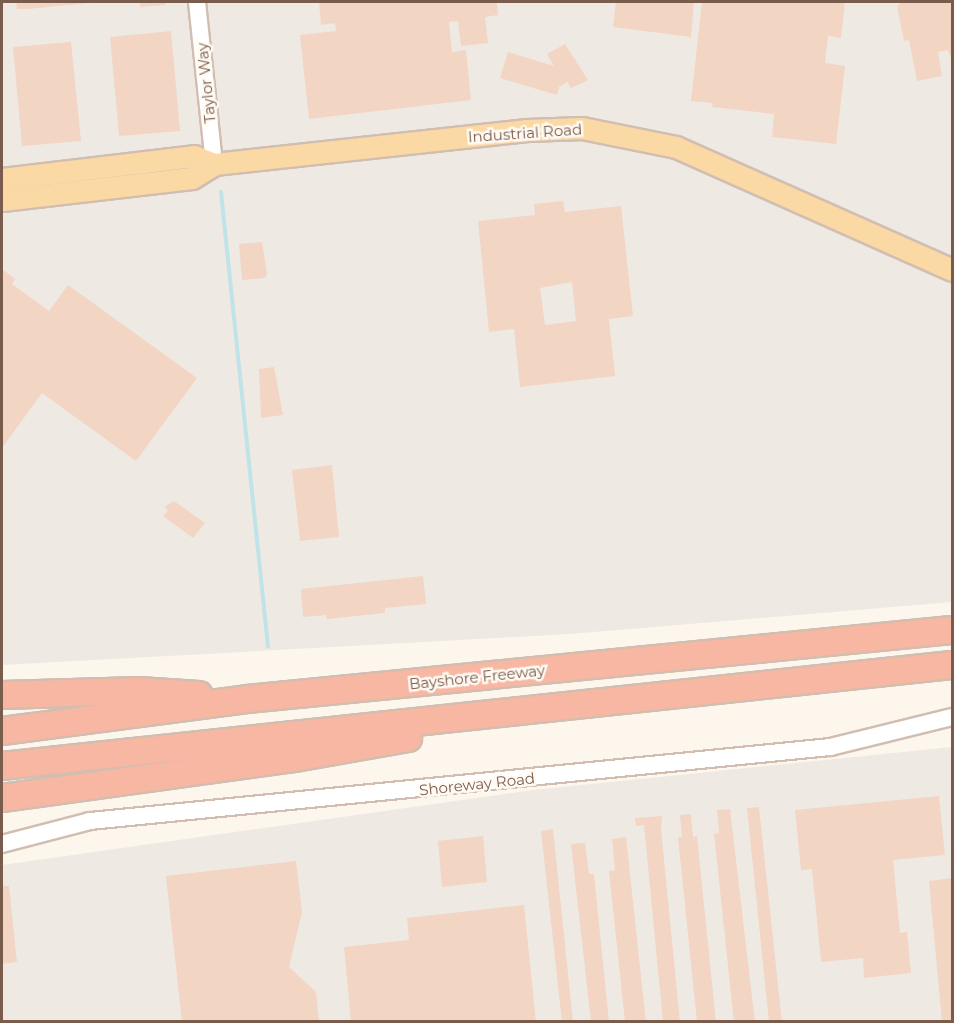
<!DOCTYPE html>
<html>
<head>
<meta charset="utf-8">
<style>
	body { margin:0 }
	#map { position:relative; width:954px; height:1023px; overflow:hidden; background:#fdf6ec; font-family:Montserrat,sans-serif }
	div>[style] { position:absolute }
	.industrial>* { inset:0; background:#efe9e4 }
	.stream>* { height:4px; margin:-2px; padding:0 2px; transform-origin:2px; border-radius:2px; background:#bfe3e8 }
	.building>* { inset:0; background:#f3d5c3 }
	.roads { filter:drop-shadow(2px 0 #d1beb0) drop-shadow(-2px 0 #d1beb0) drop-shadow(0 2px #d1beb0) drop-shadow(0 -2px #d1beb0) }
	.minor>* { height:16px; margin:-8px; padding:0 8px; transform-origin:8px; border-radius:8px; background:#fff }
	.major>* { height:21px; margin:-10.5px; padding:0 10.5px; transform-origin:10.5px; border-radius:10.5px; background:#fbd9a5 }
	.highway>* { height:26px; margin:-13px; padding:0 13px; transform-origin:13px; border-radius:13px; background:#f7b7a3 }
	span { translate:-50% -50%; white-space:nowrap; text-align:center; line-height:1.15; -webkit-text-stroke:5px #fffaf3; paint-order:stroke }
	.street-label { font-size:15px; color:#7a5c4d }
	.frame { position:absolute; inset:0; border:3px solid #7a5c4d; pointer-events:none }
</style>
</head>
<body>
<div id="map">
	<div class="industrial">
		<i style="clip-path:polygon(2px 2px,952px 2px,952px 602px,570px 634px,2px 665px)"></i>
		<i style="clip-path:polygon(952px 747px,952px 1021px,2px 1021px,2px 865px,533px 790px)"></i>
	</div>
	<div class="stream">
		<i style="left:221px;top:192px;width:457px;rotate:84.1deg"></i>
	</div>
	<div class="building">
		<i style="clip-path:polygon(16px 2px,90px 2px,90px 3px,28px 9px,17px 9px)"></i>
		<i style="clip-path:polygon(140px 2px,165px 2px,165px 5px,140px 7px)"></i>
		<i style="clip-path:polygon(319px 2px,497px 2px,498px 15px,485px 17px,488px 43px,461px 46px,458px 21px,449px 22px,452px 52px,466px 50px,471px 100px,309px 119px,300px 35px,336px 31px,335px 23px,321px 25px)"></i>
		<i style="clip-path:polygon(616px 2px,694px 2px,691px 37px,613px 27px)"></i>
		<i style="clip-path:polygon(702px 2px,845px 2px,841px 38px,828px 36px,825px 63px,845px 66px,836px 144px,772px 137px,774px 114px,712px 107px,713px 103px,691px 101px)"></i>
		<i style="clip-path:polygon(902px 2px,952px 2px,952px 61px,948px 50px,938px 52px,942px 76px,917px 81px,909px 40px,904px 41px,897px 6px)"></i>
		<i style="clip-path:polygon(171px 31px,180px 131px,119px 136px,110px 37px)"></i>
		<i style="clip-path:polygon(71px 42px,81px 141px,22px 146px,13px 47px)"></i>
		<i style="clip-path:polygon(565px 44px,588px 80px,571px 88px,567px 82px,559px 87px,557px 95px,500px 78px,508px 52px,554px 66px,547px 54px)"></i>
		<i style="clip-path:polygon(evenodd,563px 201px,565px 212px,621px 206px,633px 316px,609px 319px,615px 376px,520px 387px,514px 329px,489px 332px,478px 221px,535px 215px,534px 204px,563px 201px,572px 282px,576px 321px,545px 325px,540px 288px,572px 282px)"></i>
		<i style="clip-path:polygon(262px 242px,267px 274px,265px 278px,242px 280px,239px 244px)"></i>
		<i style="clip-path:polygon(2px 269px,15px 279px,12px 284px,49px 311px,68px 285px,197px 378px,136px 461px,42px 393px,2px 448px)"></i>
		<i style="clip-path:polygon(274px 367px,283px 415px,261px 418px,259px 369px)"></i>
		<i style="clip-path:polygon(332px 465px,339px 537px,300px 541px,292px 470px)"></i>
		<i style="clip-path:polygon(174px 501px,205px 523px,193px 538px,163px 516px,168px 510px,164px 507px)"></i>
		<i style="clip-path:polygon(423px 576px,426px 604px,385px 608px,385px 613px,327px 619px,326px 615px,303px 617px,301px 589px)"></i>
		<i style="clip-path:polygon(939px 796px,945px 855px,893px 860px,900px 933px,907px 932px,911px 973px,864px 978px,863px 958px,821px 962px,812px 869px,801px 870px,795px 810px)"></i>
		<i style="clip-path:polygon(759px 807px,782px 1022px,769px 1022px,747px 808px)"></i>
		<i style="clip-path:polygon(730px 809px,755px 1022px,734px 1022px,714px 834px,719px 833px,717px 810px)"></i>
		<i style="clip-path:polygon(691px 814px,693px 837px,697px 836px,716px 1022px,697px 1022px,678px 837px,682px 837px,680px 815px)"></i>
		<i style="clip-path:polygon(662px 816px,661px 829px,680px 1022px,663px 1022px,644px 825px,636px 826px,635px 818px)"></i>
		<i style="clip-path:polygon(553px 829px,573px 1022px,562px 1022px,541px 831px)"></i>
		<i style="clip-path:polygon(483px 836px,487px 882px,442px 887px,438px 841px)"></i>
		<i style="clip-path:polygon(626px 837px,646px 1022px,625px 1022px,609px 871px,615px 870px,612px 839px)"></i>
		<i style="clip-path:polygon(585px 843px,589px 874px,594px 874px,609px 1022px,591px 1022px,571px 844px)"></i>
		<i style="clip-path:polygon(296px 861px,302px 912px,289px 967px,316px 992px,319px 1022px,182px 1022px,166px 876px)"></i>
		<i style="clip-path:polygon(952px 878px,952px 1022px,942px 1022px,929px 881px)"></i>
		<i style="clip-path:polygon(2px 886px,9px 886px,17px 962px,2px 964px)"></i>
		<i style="clip-path:polygon(524px 905px,536px 1022px,351px 1022px,344px 947px,409px 940px,407px 918px)"></i>
	</div>
	<div class="roads">
		<div class="minor">
			<i style="left:197px;top:2px;width:163px;rotate:84deg"></i>
			<i style="left:2px;top:844px;width:91px;rotate:-14.6deg"></i>
			<i style="left:90px;top:821px;width:744px;rotate:-5.71deg"></i>
			<i style="left:830px;top:747px;width:126px;rotate:-13.8deg"></i>
		</div>
		<div class="major">
			<i style="left:2px;top:179px;width:193px;rotate:-6.8deg"></i>
			<i style="left:194px;top:156px;width:22px;rotate:22deg"></i>
			<i style="left:2px;top:200px;width:191px;rotate:-6.6deg"></i>
			<i style="left:192px;top:178px;width:26px;rotate:-32deg"></i>
			<i style="left:214px;top:164px;width:315px;rotate:-6.2deg"></i>
			<i style="left:527px;top:130px;width:55px;rotate:-2.1deg"></i>
			<i style="left:582px;top:128px;width:96px;rotate:11.4deg"></i>
			<i style="left:676px;top:147px;width:302px;rotate:24deg"></i>
		</div>
		<div class="highway">
			<i style="left:2px;top:695px;width:137px;rotate:-1.7deg"></i>
			<i style="left:139px;top:691px;width:60px;rotate:3.8deg"></i>
			<i style="left:2px;top:731px;width:247px;rotate:-7.4deg"></i>
			<i style="left:247px;top:699px;width:708px;rotate:-5.59deg"></i>
			<i style="left:2px;top:766px;width:955px;rotate:-6.07deg"></i>
			<i style="left:2px;top:798px;width:296px;rotate:-7.8deg"></i>
			<i style="left:295px;top:758px;width:115px;rotate:-10deg"></i>
		</div>
	</div>
	<div class="street-label">
		<span style="left:206px;top:83px;rotate:-96deg">Taylor Way</span>
		<span style="left:525px;top:133px;rotate:-4deg">Industrial Road</span>
		<span style="left:477px;top:677px;rotate:-6deg">Bayshore Freeway</span>
		<span style="left:477px;top:784px;rotate:-6deg">Shoreway Road</span>
	</div>
	<div class="frame"></div>
</div>
</body>
</html>
